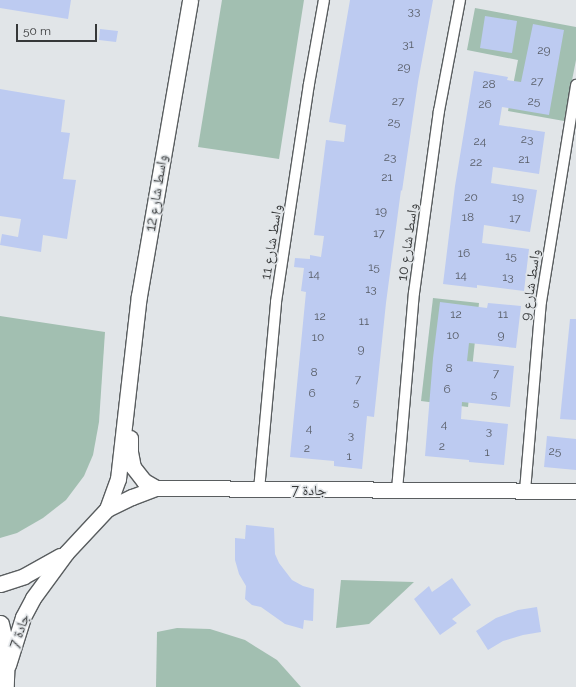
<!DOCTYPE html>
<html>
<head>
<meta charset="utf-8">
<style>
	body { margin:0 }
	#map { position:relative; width:576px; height:687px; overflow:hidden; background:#e1e5e8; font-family:Raleway,"Noto Naskh Arabic",sans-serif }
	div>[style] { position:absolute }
	.green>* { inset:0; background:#a2bfb1 }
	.building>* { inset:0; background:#bdcbf1 }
	.roads { filter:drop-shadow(1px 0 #595d5f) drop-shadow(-1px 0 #595d5f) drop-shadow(0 1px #595d5f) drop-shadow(0 -1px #595d5f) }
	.minor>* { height:10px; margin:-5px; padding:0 5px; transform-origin:5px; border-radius:5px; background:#fff }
	.secondary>* { height:15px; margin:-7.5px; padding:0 7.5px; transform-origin:7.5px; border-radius:7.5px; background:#fff }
	.primary>* { height:17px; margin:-8.5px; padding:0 8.5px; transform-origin:8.5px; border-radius:8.5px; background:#fff }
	span { translate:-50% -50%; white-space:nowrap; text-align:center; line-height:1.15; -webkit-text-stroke:3px #e1e5e8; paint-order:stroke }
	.number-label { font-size:12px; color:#585d67 }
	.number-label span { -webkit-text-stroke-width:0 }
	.street-label { font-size:14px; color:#363839 }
	.scale { position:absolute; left:16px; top:24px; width:81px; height:18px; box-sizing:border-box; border:2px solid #363839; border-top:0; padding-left:5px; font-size:12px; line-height:14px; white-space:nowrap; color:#363839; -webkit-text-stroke:3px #e1e5e8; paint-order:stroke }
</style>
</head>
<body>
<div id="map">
	<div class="green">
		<i style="clip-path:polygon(222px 0,304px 0,279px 159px,198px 147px)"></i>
		<i style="clip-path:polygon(475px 8px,576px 27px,576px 60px,564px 121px,508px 111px,518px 60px,467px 50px)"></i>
		<i style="clip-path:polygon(433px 298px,479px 303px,468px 407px,421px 401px)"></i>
		<i style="clip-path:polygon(0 316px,105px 332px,99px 422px,93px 455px,84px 476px,66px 500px,43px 518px,17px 533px,0 538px)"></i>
		<i style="clip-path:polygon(341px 580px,414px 582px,369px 624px,336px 628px)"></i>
		<i style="clip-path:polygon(177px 628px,210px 629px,245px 640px,277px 660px,301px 687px,156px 687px,157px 632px)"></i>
	</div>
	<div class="building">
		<i style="clip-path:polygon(0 0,71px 0,68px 19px,0 8px)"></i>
		<i style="clip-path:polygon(350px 0,433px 0,418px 82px,402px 191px,401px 190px,386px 303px,374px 417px,367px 416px,362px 469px,334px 466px,334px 461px,290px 457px,306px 292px,301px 291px,304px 268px,294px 267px,295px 258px,310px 259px,310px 255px,321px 257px,324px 236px,314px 235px,326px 140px,344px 142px,346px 125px,329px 122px)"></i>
		<i style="clip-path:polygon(485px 16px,517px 21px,512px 53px,480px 48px)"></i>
		<i style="clip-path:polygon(533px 24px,564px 30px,549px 115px,502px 107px,499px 125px,545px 132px,539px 174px,493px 167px,491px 183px,537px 190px,530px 232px,484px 225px,482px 243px,529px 249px,524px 291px,477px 285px,477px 288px,443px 284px,455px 186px,474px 71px,508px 77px,507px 80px,521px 82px)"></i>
		<i style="clip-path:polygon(100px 29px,118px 31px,116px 42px,99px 40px)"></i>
		<i style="clip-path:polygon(0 89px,65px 100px,61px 132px,70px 133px,63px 179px,76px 180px,67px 239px,43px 235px,41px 252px,0 245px,2px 234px,18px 237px,21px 219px,0 216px)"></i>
		<i style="clip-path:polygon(440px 302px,487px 308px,488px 303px,521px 306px,516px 348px,469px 343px,467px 361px,514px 366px,510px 407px,462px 402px,461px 419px,508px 424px,504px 465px,469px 462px,469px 460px,425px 456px,433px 358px)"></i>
		<i style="clip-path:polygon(570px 319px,576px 319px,576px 420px,560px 419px)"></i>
		<i style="clip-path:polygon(547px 436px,576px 439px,576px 470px,544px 467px)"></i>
		<i style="clip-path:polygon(246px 525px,274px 528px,275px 554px,279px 563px,292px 580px,303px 586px,314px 589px,313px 621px,304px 620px,303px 629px,285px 624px,261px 607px,252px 605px,245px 599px,246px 586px,239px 574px,235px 560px,235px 538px,245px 539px)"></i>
		<i style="clip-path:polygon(452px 578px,471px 605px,452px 619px,457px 623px,440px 635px,414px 599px,429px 586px,432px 592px)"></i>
		<i style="clip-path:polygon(537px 607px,541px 632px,523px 635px,503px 641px,488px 650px,476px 631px,496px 618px,518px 610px)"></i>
	</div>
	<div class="roads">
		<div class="minor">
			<i style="left:259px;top:490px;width:189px;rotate:-84.8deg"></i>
			<i style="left:276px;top:302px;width:220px;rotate:-81.4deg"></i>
			<i style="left:309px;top:84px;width:85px;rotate:-79.9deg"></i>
			<i style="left:397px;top:490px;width:198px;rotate:-85.1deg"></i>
			<i style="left:414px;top:293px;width:184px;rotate:-82.2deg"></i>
			<i style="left:439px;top:111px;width:113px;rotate:-79.3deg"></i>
			<i style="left:525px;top:491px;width:190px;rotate:-85.2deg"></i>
			<i style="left:541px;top:302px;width:220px;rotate:-80.8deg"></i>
		</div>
		<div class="secondary">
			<i style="left:130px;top:438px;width:14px;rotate:90deg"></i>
			<i style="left:130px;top:452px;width:15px;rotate:79deg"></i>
			<i style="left:133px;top:467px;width:18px;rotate:52deg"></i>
			<i style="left:144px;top:481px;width:14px;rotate:30deg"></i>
			<i style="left:107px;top:509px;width:32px;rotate:-70deg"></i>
			<i style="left:118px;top:479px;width:184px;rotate:-83.5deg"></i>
			<i style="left:139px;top:296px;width:300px;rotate:-80.2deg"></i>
			<i style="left:0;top:584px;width:25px;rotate:-18deg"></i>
			<i style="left:24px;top:576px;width:41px;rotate:-29.1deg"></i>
			<i style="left:8px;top:665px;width:50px;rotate:-72.6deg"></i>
			<i style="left:23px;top:617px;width:21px;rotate:-62deg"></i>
			<i style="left:33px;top:598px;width:56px;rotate:-53.7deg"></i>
			<i style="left:66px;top:553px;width:60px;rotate:-47deg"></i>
			<i style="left:107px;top:509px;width:28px;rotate:-26deg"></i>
			<i style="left:132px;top:497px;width:26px;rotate:-21deg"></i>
			<i style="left:156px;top:488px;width:420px;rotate:0.4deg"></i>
		</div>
		<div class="primary">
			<i style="left:0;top:624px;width:28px;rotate:77deg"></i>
			<i style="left:6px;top:651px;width:36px;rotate:92deg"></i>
		</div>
	</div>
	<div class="number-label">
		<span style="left:414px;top:12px">33</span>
		<span style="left:408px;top:45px">31</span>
		<span style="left:544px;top:51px">29</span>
		<span style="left:404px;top:68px">29</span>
		<span style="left:537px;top:82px">27</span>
		<span style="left:489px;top:85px">28</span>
		<span style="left:398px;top:102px">27</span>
		<span style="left:534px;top:102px">25</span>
		<span style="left:485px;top:105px">26</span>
		<span style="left:394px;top:123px">25</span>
		<span style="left:527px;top:140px">23</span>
		<span style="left:480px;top:142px">24</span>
		<span style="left:390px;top:158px">23</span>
		<span style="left:524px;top:160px">21</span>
		<span style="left:476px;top:163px">22</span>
		<span style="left:387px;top:178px">21</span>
		<span style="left:471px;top:198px">20</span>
		<span style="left:518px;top:198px">19</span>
		<span style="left:381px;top:212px">19</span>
		<span style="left:468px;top:218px">18</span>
		<span style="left:515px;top:219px">17</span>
		<span style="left:379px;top:234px">17</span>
		<span style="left:464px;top:254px">16</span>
		<span style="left:511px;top:257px">15</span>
		<span style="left:374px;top:268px">15</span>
		<span style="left:314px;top:275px">14</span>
		<span style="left:461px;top:276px">14</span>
		<span style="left:508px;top:278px">13</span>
		<span style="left:371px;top:290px">13</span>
		<span style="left:456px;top:315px">12</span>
		<span style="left:503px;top:315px">11</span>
		<span style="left:320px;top:317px">12</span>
		<span style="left:364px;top:322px">11</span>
		<span style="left:453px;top:336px">10</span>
		<span style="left:501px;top:336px">9</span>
		<span style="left:318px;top:338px">10</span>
		<span style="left:361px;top:350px">9</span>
		<span style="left:449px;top:369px">8</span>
		<span style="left:314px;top:373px">8</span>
		<span style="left:496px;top:374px">7</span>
		<span style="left:358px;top:380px">7</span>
		<span style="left:447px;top:390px">6</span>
		<span style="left:312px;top:394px">6</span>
		<span style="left:494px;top:395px">5</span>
		<span style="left:356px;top:403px">5</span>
		<span style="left:444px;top:425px">4</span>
		<span style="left:309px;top:429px">4</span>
		<span style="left:489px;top:432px">3</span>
		<span style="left:351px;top:436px">3</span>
		<span style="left:442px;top:447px">2</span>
		<span style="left:307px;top:449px">2</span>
		<span style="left:555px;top:452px">25</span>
		<span style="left:487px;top:453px">1</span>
		<span style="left:349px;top:457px">1</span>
	</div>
	<div class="street-label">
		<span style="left:156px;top:193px;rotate:-81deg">واسط شارع 12</span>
		<span style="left:271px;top:242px;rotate:-81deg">واسط شارع 11</span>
		<span style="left:407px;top:242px;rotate:-82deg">واسط شارع 10</span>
		<span style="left:530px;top:285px;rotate:-82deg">واسط شارع 9</span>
		<span style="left:309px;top:490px">جادة 7</span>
		<span style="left:19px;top:631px;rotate:-71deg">جادة 7</span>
	</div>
	<div class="scale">50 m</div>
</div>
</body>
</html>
